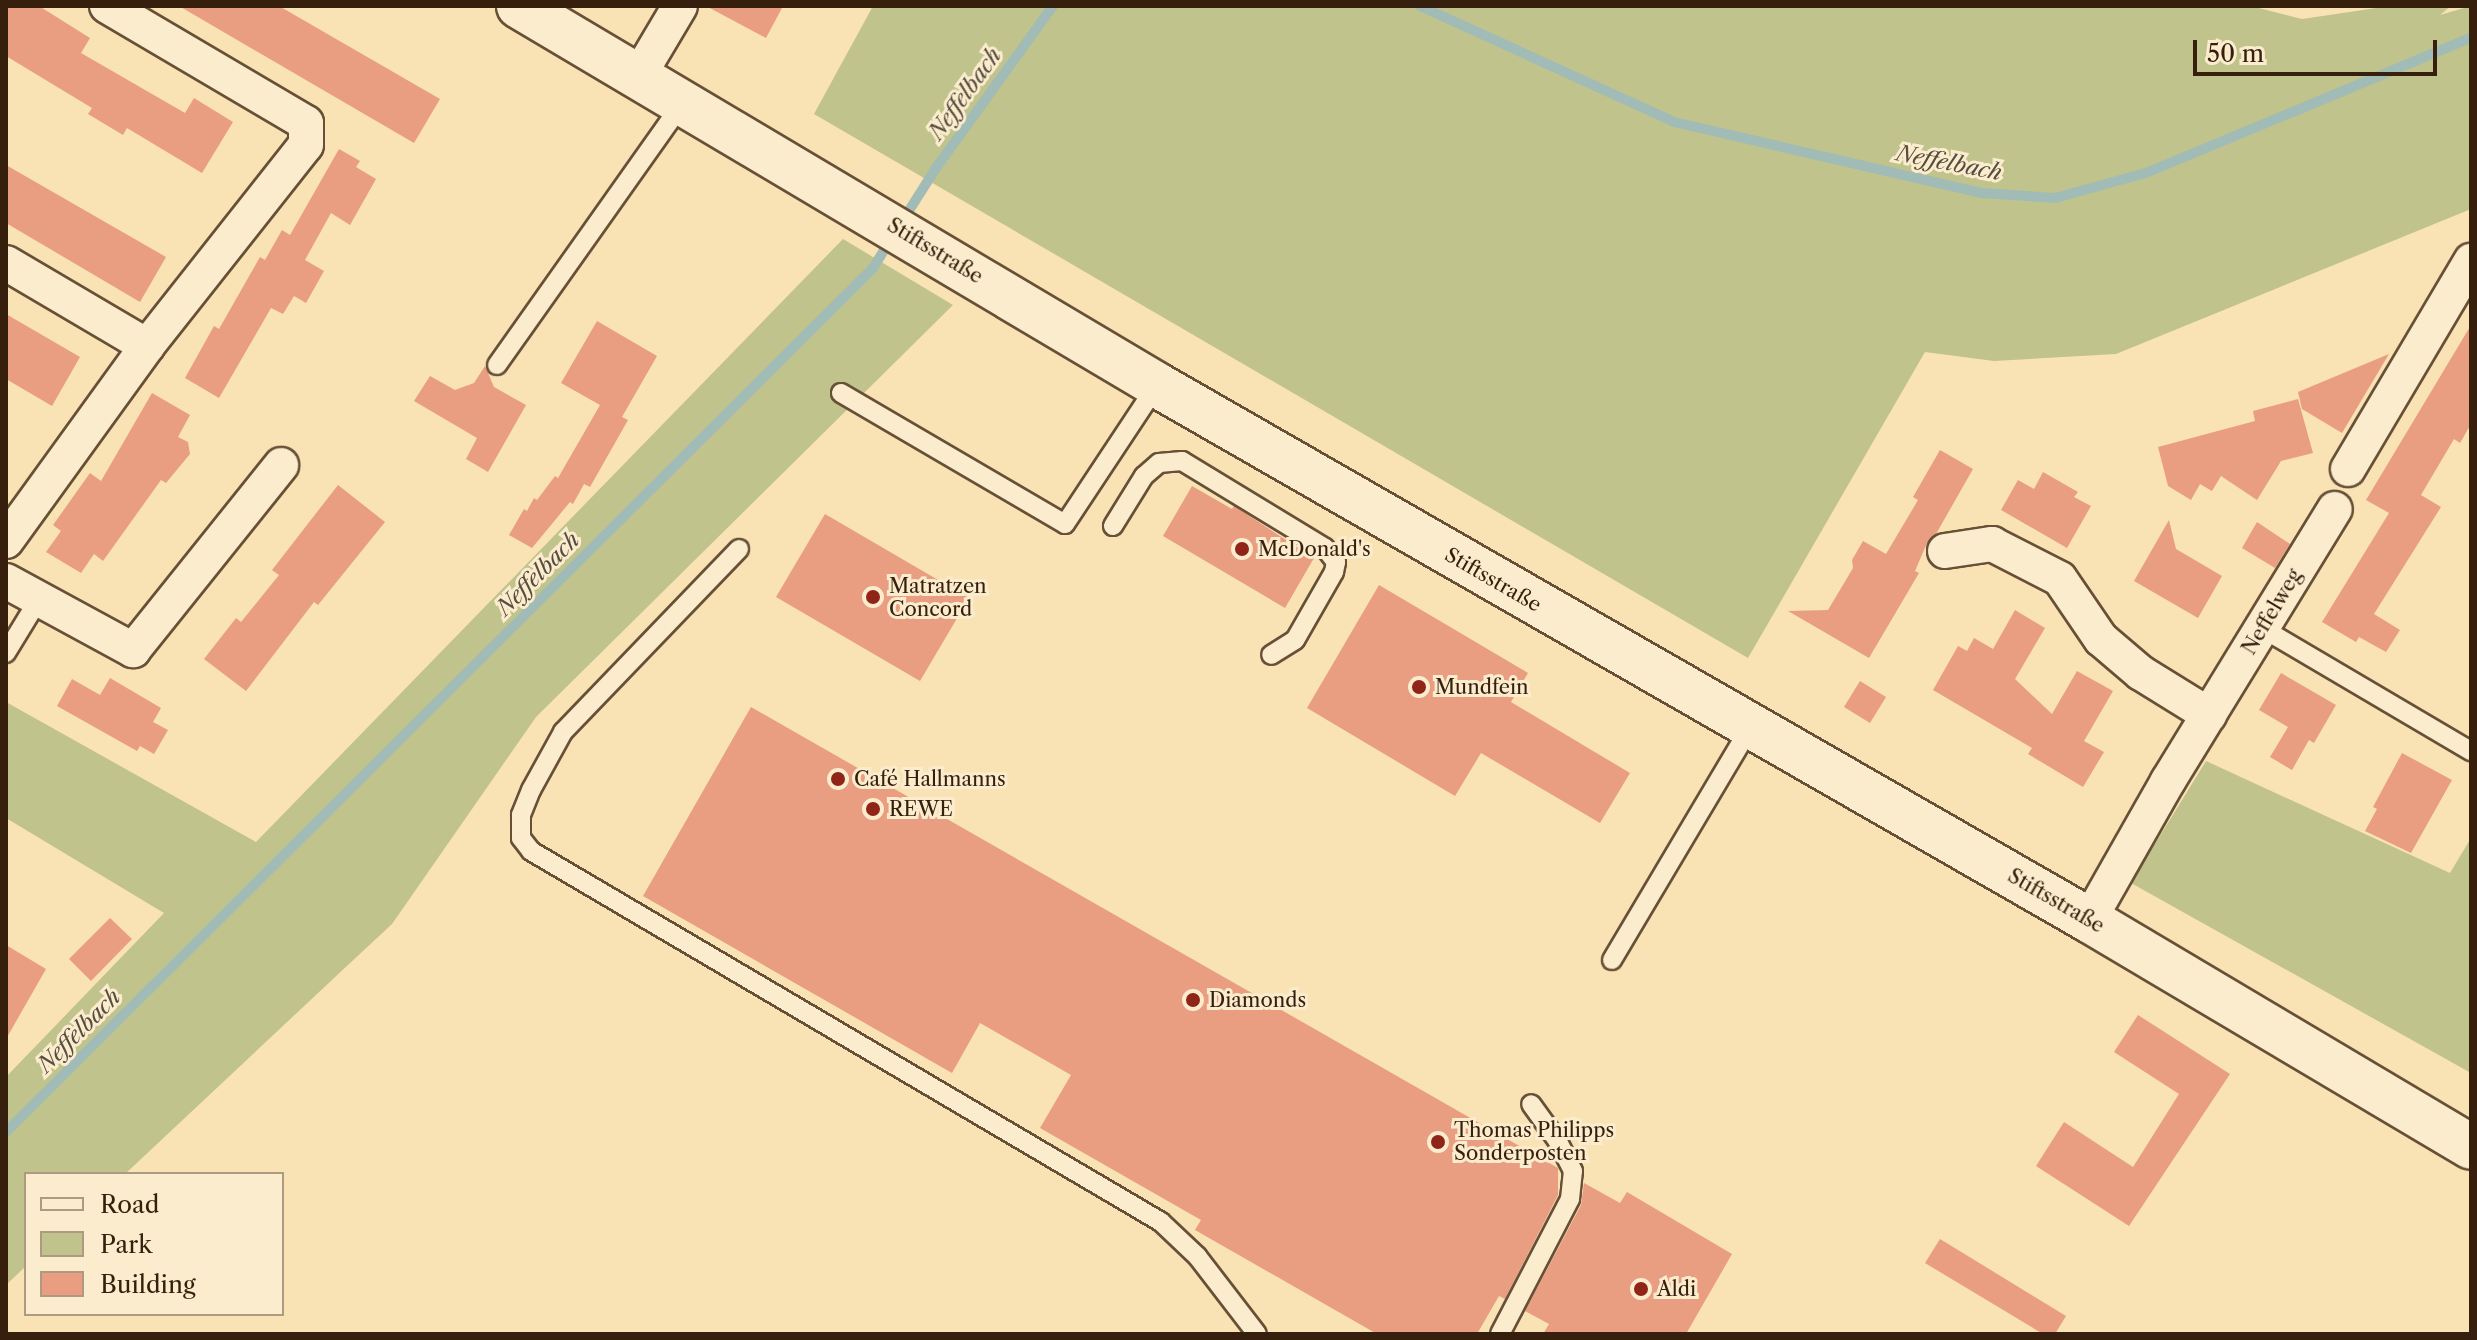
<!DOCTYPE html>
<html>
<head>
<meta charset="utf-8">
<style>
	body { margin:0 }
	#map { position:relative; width:2477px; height:1340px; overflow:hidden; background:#f9e2b4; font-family:"Libre Caslon Text",serif }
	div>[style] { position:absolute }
	.green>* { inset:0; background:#c0c38b }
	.stream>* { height:10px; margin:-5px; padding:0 5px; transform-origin:5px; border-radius:5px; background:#a1bcb7 }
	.building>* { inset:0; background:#e99e82 }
	.roads { filter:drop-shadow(2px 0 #685037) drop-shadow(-2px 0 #685037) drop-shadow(0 2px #685037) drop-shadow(0 -2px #685037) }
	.lane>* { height:18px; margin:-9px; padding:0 9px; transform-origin:9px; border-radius:9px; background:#fbecce }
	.street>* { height:34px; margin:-17px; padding:0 17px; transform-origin:17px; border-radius:17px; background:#fbecce }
	.secondary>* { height:44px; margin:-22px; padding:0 22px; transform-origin:22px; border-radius:22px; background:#fbecce }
	.dots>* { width:22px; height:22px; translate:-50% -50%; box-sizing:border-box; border:4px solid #fbecce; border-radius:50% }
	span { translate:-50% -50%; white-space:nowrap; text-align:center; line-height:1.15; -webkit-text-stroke:6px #fbecce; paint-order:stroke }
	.street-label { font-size:20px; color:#371f0d }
	.poi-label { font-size:20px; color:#371f0d }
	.left { translate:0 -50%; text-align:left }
	.water-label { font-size:22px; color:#574e40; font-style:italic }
	.frame { position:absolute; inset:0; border:8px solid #371f0d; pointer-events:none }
	.legend { position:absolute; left:24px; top:1172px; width:260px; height:144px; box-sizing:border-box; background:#fbecce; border:2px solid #ad9a81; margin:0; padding:10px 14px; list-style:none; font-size:24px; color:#371f0d }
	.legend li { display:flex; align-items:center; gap:16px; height:40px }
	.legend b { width:40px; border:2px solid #ad9a81 }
	.scale { position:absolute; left:2193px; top:40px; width:244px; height:36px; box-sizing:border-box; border:4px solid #371f0d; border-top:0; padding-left:10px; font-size:24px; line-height:28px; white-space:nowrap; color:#371f0d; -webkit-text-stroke:6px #fbecce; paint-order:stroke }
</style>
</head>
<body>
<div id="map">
	<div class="green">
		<i style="clip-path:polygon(873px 6px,2251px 6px,2302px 19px,2390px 6px,2451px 6px,2440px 15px,2471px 6px,2471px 209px,2116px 354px,1994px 361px,1925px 352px,1748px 658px,814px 114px)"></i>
		<i style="clip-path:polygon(843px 239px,953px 305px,536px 717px,392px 924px,349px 964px,125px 1174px,26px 1174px,26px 1266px,6px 1285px,6px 1077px,164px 913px,6px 818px,6px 702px,256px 842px)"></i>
		<i style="clip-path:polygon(2206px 761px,2450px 873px,2471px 838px,2471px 1073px,2131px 883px)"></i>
	</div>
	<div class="stream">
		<i style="left:1420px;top:6px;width:279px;rotate:24.5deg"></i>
		<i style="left:1674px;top:122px;width:316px;rotate:13deg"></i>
		<i style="left:1982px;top:193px;width:73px;rotate:3.9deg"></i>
		<i style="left:2055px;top:198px;width:94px;rotate:-15.4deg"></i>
		<i style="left:2146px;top:173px;width:352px;rotate:-22.6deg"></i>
		<i style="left:903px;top:220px;width:62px;rotate:-57.6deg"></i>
		<i style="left:936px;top:168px;width:200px;rotate:-54.2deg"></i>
		<i style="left:6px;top:1132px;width:1224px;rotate:-44.9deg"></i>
		<i style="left:873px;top:268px;width:36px;rotate:-58deg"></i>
	</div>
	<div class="building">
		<i style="clip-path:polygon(6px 6px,39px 6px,90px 38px,81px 53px,185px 113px,194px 98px,233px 122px,202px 173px,127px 128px,123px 135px,88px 114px,92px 108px,6px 56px)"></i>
		<i style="clip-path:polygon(179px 6px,279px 6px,440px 99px,414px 143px)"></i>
		<i style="clip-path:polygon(706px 6px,783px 6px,766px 38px)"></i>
		<i style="clip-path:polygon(339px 149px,360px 161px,356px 167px,376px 179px,350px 225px,331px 213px,305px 260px,324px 271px,306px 303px,294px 296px,283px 314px,271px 308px,219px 398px,185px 378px,214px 326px,219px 329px,260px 257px,265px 260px,282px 230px,290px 235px)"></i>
		<i style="clip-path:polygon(6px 165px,166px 257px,140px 302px,6px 223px)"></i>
		<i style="clip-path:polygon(6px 314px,80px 357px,52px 406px,6px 379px)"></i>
		<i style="clip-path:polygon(597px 321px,657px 356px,622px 417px,628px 420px,590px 487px,584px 484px,573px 504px,570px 502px,532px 548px,509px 535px,524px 509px,527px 511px,534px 498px,537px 500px,555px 476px,558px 478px,600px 405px,561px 383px)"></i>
		<i style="clip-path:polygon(2471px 325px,2471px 424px,2460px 443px,2454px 439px,2421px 495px,2441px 507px,2374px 614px,2400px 630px,2386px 652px,2359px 637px,2356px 642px,2322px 622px,2389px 513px,2366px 500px)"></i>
		<i style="clip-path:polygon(2389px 354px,2342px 433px,2302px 409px,2298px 392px)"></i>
		<i style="clip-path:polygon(485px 366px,494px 387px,526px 405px,488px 472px,466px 459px,477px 438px,414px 401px,430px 376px,455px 390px,474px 383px)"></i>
		<i style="clip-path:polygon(152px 393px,190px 415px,178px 437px,188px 442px,190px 454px,166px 483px,161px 480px,103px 561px,94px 554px,81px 573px,46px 552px,61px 531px,53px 525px,90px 473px,101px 481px)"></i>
		<i style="clip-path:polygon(2298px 399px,2313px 453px,2281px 461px,2257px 500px,2221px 476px,2212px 491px,2200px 484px,2191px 500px,2168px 486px,2158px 447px,2255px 421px,2253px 411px)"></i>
		<i style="clip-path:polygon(1940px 450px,1973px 469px,1936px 534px,1927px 543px,1915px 571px,1919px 573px,1869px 658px,1788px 611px,1828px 610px,1853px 568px,1852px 560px,1863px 541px,1886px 554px,1918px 500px,1913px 497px)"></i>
		<i style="clip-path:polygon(2043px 472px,2078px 492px,2074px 497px,2091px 506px,2067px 548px,2001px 510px,2018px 480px,2034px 489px)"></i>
		<i style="clip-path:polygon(338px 485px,385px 522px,318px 605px,314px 602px,246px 691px,204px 659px,236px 618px,241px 622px,279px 575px,272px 570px)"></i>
		<i style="clip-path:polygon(1192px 486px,1232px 509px,1234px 506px,1314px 558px,1285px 608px,1163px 536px)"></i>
		<i style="clip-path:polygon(825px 514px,969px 598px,920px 681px,776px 597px)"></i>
		<i style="clip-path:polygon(2169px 520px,2176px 549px,2222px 576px,2198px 618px,2134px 581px)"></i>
		<i style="clip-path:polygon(2257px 522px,2290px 544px,2275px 568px,2242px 548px)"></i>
		<i style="clip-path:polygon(1379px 585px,1528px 673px,1511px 702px,1630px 773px,1600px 823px,1481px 753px,1455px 796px,1307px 708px)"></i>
		<i style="clip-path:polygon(2015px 610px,2045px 628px,2015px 679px,2052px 714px,2077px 671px,2113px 691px,2084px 741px,2104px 752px,2083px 787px,2028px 754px,2032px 748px,1933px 690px,1958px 646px,1967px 651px,1974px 638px,1993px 649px)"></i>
		<i style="clip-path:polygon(2281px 673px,2336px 705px,2314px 743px,2309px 740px,2292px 770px,2270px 757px,2288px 727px,2259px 710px)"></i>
		<i style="clip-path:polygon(110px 678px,161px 708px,153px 722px,168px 730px,154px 754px,140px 746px,137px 751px,57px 706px,72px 679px,100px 695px)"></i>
		<i style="clip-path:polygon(1860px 681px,1886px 697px,1870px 723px,1844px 707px)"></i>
		<i style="clip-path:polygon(751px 707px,1558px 1168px,1558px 1195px,1505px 1299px,1499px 1296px,1477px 1334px,1377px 1334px,1195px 1230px,1201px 1220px,1040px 1128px,1071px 1075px,980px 1023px,952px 1073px,643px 896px)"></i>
		<i style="clip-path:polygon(2402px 753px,2452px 780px,2411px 853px,2365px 831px,2377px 809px,2373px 807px)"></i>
		<i style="clip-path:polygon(110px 918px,132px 939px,91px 981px,69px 959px)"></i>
		<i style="clip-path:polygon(6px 945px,46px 969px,6px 1039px)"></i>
		<i style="clip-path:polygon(2138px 1015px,2230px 1074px,2129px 1226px,2036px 1166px,2064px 1122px,2133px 1167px,2179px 1094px,2114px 1052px)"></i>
		<i style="clip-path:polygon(1584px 1183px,1620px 1203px,1627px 1192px,1732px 1254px,1686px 1334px,1543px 1334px,1549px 1324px,1525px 1311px,1581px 1205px)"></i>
		<i style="clip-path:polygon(1940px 1239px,2066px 1316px,2055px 1334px,2043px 1334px,1925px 1263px)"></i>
	</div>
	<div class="roads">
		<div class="lane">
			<i style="left:497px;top:365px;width:320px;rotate:-54.7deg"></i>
			<i style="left:841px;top:393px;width:259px;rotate:30.3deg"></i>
			<i style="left:1065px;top:524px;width:167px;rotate:-56.5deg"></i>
			<i style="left:1113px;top:526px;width:59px;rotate:-58.2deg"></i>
			<i style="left:1144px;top:476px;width:20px;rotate:-41deg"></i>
			<i style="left:1159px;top:463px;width:23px;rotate:-5deg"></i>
			<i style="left:1182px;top:461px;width:167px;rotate:31.3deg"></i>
			<i style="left:1325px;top:548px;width:18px;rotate:52deg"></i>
			<i style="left:1336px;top:562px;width:10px;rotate:101deg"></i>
			<i style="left:1334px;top:572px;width:78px;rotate:119.8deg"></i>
			<i style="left:1295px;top:640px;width:28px;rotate:148deg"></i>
			<i style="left:739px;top:549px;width:254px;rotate:133.9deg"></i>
			<i style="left:563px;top:732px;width:66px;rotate:118.9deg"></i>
			<i style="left:531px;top:790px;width:27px;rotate:112deg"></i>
			<i style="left:521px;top:815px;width:23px;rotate:90deg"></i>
			<i style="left:521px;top:838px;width:16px;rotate:52deg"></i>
			<i style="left:531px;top:851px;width:731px;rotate:30.49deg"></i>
			<i style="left:1161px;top:1222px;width:50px;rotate:43.4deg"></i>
			<i style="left:1197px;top:1256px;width:98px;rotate:52.4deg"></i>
			<i style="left:2262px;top:628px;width:243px;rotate:30.5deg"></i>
			<i style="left:6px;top:653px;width:63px;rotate:-58.6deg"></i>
			<i style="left:1612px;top:960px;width:270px;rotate:-59.3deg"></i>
			<i style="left:1500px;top:1334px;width:152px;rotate:-62.6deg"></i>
			<i style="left:1570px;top:1199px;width:28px;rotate:-84deg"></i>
			<i style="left:1573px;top:1171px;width:35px;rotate:-117deg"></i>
			<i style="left:1557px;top:1140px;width:44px;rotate:-125.8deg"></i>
		</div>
		<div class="street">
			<i style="left:639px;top:75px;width:80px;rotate:-59.3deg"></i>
			<i style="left:6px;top:263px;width:164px;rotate:30.5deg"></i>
			<i style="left:2348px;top:469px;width:242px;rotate:-59.4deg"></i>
			<i style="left:6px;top:541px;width:241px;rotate:-54.1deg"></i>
			<i style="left:147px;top:346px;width:256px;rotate:-51.7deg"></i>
			<i style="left:306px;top:145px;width:22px;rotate:-90deg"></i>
			<i style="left:306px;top:123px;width:231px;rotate:-149.5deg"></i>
			<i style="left:1945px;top:551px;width:48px;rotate:-8.5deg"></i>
			<i style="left:1992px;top:544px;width:76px;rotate:27.2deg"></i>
			<i style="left:2060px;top:579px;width:73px;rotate:55.7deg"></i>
			<i style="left:2101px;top:639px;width:52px;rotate:40.4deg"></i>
			<i style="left:2141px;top:673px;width:80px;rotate:31.7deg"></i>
			<i style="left:6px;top:581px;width:145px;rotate:28.5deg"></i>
			<i style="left:133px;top:650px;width:237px;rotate:-51.3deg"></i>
			<i style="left:2089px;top:920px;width:160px;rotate:-60.4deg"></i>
			<i style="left:2168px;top:781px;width:319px;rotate:-58.5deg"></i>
		</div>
		<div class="secondary">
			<i style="left:519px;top:6px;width:742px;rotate:30.71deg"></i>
			<i style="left:1157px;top:385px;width:1075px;rotate:29.86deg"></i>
			<i style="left:2089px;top:920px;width:444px;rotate:30.7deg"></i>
		</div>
	</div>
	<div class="dots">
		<i style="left:1242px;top:549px;background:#8f2418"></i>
		<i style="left:873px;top:597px;background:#8f2418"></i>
		<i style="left:1419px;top:687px;background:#8f2418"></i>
		<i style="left:838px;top:779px;background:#8f2418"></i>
		<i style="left:873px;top:809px;background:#8f2418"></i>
		<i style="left:1193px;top:1000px;background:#8f2418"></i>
		<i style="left:1438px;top:1142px;background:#8f2418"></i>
		<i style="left:1641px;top:1289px;background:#8f2418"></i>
	</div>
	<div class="street-label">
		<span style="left:935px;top:251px;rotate:31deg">Stiftsstraße</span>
		<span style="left:1493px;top:580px;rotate:30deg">Stiftsstraße</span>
		<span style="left:2272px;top:612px;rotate:-59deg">Neffelweg</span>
		<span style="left:2056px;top:901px;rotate:30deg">Stiftsstraße</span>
	</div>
	<div class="poi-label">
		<span class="left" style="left:1258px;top:549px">McDonald's</span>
		<span class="left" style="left:889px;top:598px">Matratzen<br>Concord</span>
		<span class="left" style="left:1435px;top:687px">Mundfein</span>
		<span class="left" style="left:854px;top:779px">Café Hallmanns</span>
		<span class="left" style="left:889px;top:809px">REWE</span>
		<span class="left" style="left:1209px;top:1000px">Diamonds</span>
		<span class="left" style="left:1454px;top:1142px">Thomas Philipps<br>Sonderposten</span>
		<span class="left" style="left:1657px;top:1289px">Aldi</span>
	</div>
	<div class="water-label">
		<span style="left:965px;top:94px;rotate:-54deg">Neffelbach</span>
		<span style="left:1949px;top:163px;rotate:11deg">Neffelbach</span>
		<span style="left:538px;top:574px;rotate:-45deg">Neffelbach</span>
		<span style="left:79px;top:1031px;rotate:-45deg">Neffelbach</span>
	</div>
	<div class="frame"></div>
	<ul class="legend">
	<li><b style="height:10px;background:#fbecce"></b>Road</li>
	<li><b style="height:22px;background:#c0c38b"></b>Park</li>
	<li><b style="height:22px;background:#e99e82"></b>Building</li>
	</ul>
	<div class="scale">50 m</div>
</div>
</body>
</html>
